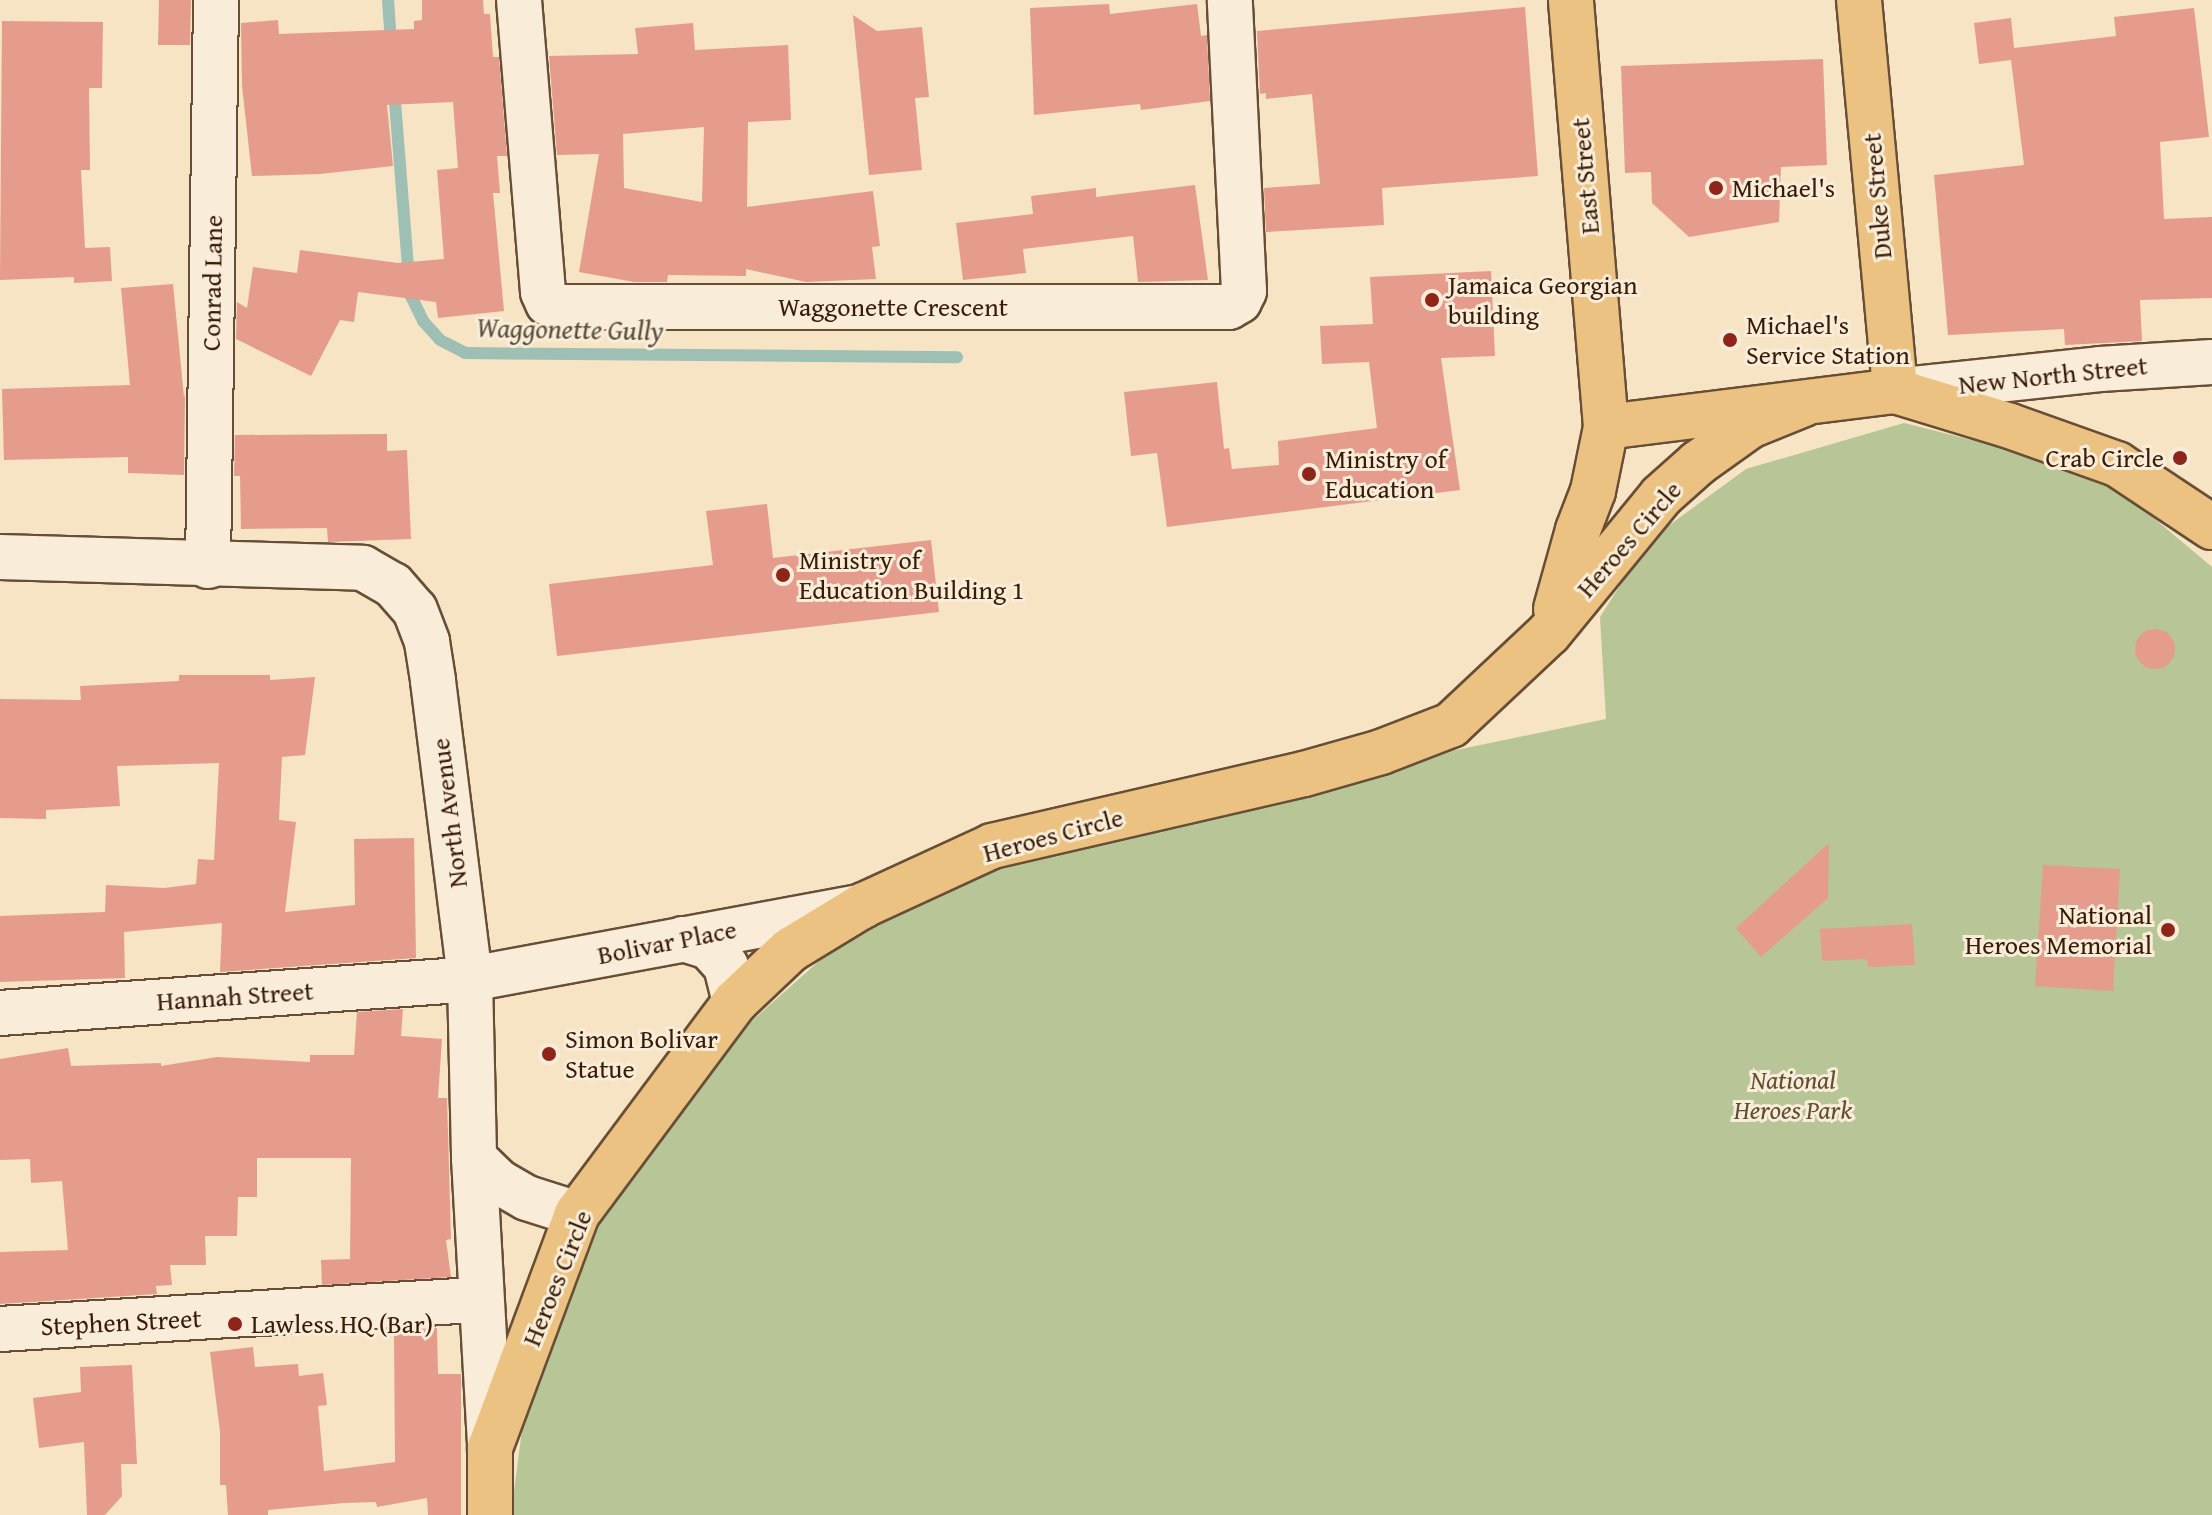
<!DOCTYPE html>
<html>
<head>
<meta charset="utf-8">
<style>
	body { margin:0 }
	#map { position:relative; width:2212px; height:1515px; overflow:hidden; background:#f6e4c4; font-family:"Gentium Book Plus",serif }
	div>[style] { position:absolute }
	.green>* { inset:0; background:#b8c597 }
	.stream>* { height:12px; margin:-6px; padding:0 6px; transform-origin:6px; border-radius:6px; background:#9dbfb4 }
	.building>* { inset:0; background:#e59c8c }
	.round { border-radius:50% }
	.roads { filter:drop-shadow(2px 0 #684e36) drop-shadow(-2px 0 #684e36) drop-shadow(0 2px #684e36) drop-shadow(0 -2px #684e36) }
	.minor>* { height:44px; margin:-22px; padding:0 22px; transform-origin:22px; border-radius:22px; background:#f9edd9 }
	.major>* { height:44px; margin:-22px; padding:0 22px; transform-origin:22px; border-radius:22px; background:#ebc282 }
	.dots>* { width:22px; height:22px; translate:-50% -50%; box-sizing:border-box; border:4px solid #f9edd9; border-radius:50% }
	span { translate:-50% -50%; white-space:nowrap; text-align:center; line-height:1.15; -webkit-text-stroke:6px #f9edd9; paint-order:stroke }
	.street-label { font-size:26px; color:#391c07 }
	.poi-label { font-size:26px; color:#391c07 }
	.left { translate:0 -50%; text-align:left }
	.right { translate:-100% -50%; text-align:right }
	.park-label { font-size:26px; color:#5f4f32; font-style:italic }
	.water-label { font-size:28px; color:#574d3b; font-style:italic }
</style>
</head>
<body>
<div id="map">
	<div class="green">
		<i style="clip-path:polygon(1904px 423px,2099px 472px,2212px 567px,2212px 1515px,511px 1515px,552px 1198px,862px 923px,1069px 830px,1606px 719px,1600px 617px,1649px 540px,1746px 469px)"></i>
	</div>
	<div class="stream">
		<i style="left:388px;top:0;width:43px;rotate:86deg"></i>
		<i style="left:394px;top:89px;width:206px;rotate:85.5deg"></i>
		<i style="left:410px;top:294px;width:30px;rotate:64deg"></i>
		<i style="left:423px;top:321px;width:25px;rotate:48deg"></i>
		<i style="left:440px;top:340px;width:28px;rotate:27deg"></i>
		<i style="left:465px;top:353px;width:492px;rotate:0.5deg"></i>
	</div>
	<div class="building">
		<i style="clip-path:polygon(159px 0,191px 0,190px 45px,158px 45px)"></i>
		<i style="clip-path:polygon(422px 0,483px 0,484px 14px,490px 14px,493px 57px,499px 57px,507px 156px,497px 156px,500px 193px,493px 193px,504px 311px,438px 318px,436px 302px,358px 292px,354px 322px,340px 320px,311px 376px,236px 339px,237px 302px,247px 308px,253px 267px,297px 273px,300px 250px,398px 263px,444px 259px,437px 170px,458px 168px,453px 102px,387px 105px,393px 166px,320px 174px,252px 176px,242px 86px,241px 23px,278px 20px,279px 34px,414px 29px,414px 21px,422px 20px)"></i>
		<i style="clip-path:polygon(1109px 4px,1110px 14px,1197px 4px,1201px 36px,1207px 35px,1210px 101px,1141px 110px,1140px 104px,1034px 115px,1030px 8px)"></i>
		<i style="clip-path:polygon(1525px 7px,1538px 176px,1382px 188px,1384px 225px,1266px 232px,1264px 188px,1320px 184px,1312px 94px,1266px 99px,1266px 93px,1260px 94px,1257px 31px)"></i>
		<i style="clip-path:polygon(2194px 8px,2209px 137px,2160px 142px,2164px 219px,2212px 217px,2212px 298px,2140px 300px,2142px 341px,2065px 345px,2064px 329px,1948px 335px,1934px 175px,2024px 165px,2011px 60px,1979px 64px,1974px 23px,2011px 18px,2014px 48px,2116px 36px,2114px 17px)"></i>
		<i style="clip-path:polygon(853px 15px,877px 31px,922px 27px,929px 97px,915px 98px,922px 170px,869px 175px)"></i>
		<i style="clip-path:polygon(2px 21px,103px 22px,102px 88px,89px 88px,90px 170px,81px 170px,85px 248px,110px 247px,112px 281px,74px 283px,74px 277px,0 280px)"></i>
		<i style="clip-path:polygon(evenodd,693px 23px,695px 50px,788px 45px,791px 120px,748px 122px,747px 207px,873px 191px,880px 246px,872px 247px,876px 279px,806px 282px,746px 269px,746px 276px,668px 275px,667px 282px,634px 282px,579px 272px,599px 154px,557px 155px,549px 56px,638px 54px,635px 28px,693px 23px,704px 127px,702px 202px,624px 188px,623px 134px,704px 127px)"></i>
		<i style="clip-path:polygon(1823px 59px,1827px 165px,1781px 167px,1779px 222px,1689px 237px,1652px 203px,1651px 172px,1625px 173px,1621px 66px)"></i>
		<i style="clip-path:polygon(1195px 185px,1208px 280px,1138px 282px,1133px 236px,1023px 249px,1026px 273px,963px 280px,956px 223px,1033px 214px,1031px 196px,1096px 188px,1096px 197px)"></i>
		<i style="clip-path:polygon(1491px 271px,1495px 356px,1441px 358px,1460px 490px,1167px 527px,1157px 453px,1131px 456px,1124px 392px,1217px 382px,1224px 449px,1229px 448px,1232px 469px,1279px 465px,1278px 441px,1377px 428px,1369px 362px,1322px 364px,1320px 326px,1373px 324px,1370px 277px)"></i>
		<i style="clip-path:polygon(173px 284px,184px 397px,185px 394px,184px 475px,128px 473px,128px 457px,4px 460px,2px 389px,130px 385px,121px 288px)"></i>
		<i style="clip-path:polygon(387px 434px,387px 451px,407px 450px,411px 539px,328px 542px,327px 528px,241px 529px,240px 476px,234px 476px,235px 435px)"></i>
		<i style="clip-path:polygon(767px 504px,773px 558px,931px 540px,939px 612px,557px 656px,549px 584px,713px 565px,706px 511px)"></i>
		<i class="round" style="left:2135px;top:629px;width:40px;height:40px"></i>
		<i style="clip-path:polygon(179px 675px,270px 675px,270px 680px,315px 677px,305px 755px,282px 757px,279px 820px,296px 822px,285px 912px,355px 905px,354px 839px,414px 838px,416px 958px,220px 972px,222px 923px,124px 932px,125px 978px,0 982px,0 916px,105px 912px,106px 885px,164px 888px,196px 884px,198px 859px,214px 860px,219px 763px,117px 766px,120px 806px,46px 810px,46px 819px,0 818px,0 699px,81px 700px,80px 686px,179px 681px)"></i>
		<i style="clip-path:polygon(1829px 843px,1828px 898px,1761px 957px,1736px 928px)"></i>
		<i style="clip-path:polygon(2043px 865px,2120px 869px,2113px 991px,2035px 986px)"></i>
		<i style="clip-path:polygon(1912px 924px,1915px 965px,1868px 967px,1867px 959px,1822px 961px,1820px 929px)"></i>
		<i style="clip-path:polygon(403px 1009px,401px 1036px,442px 1039px,438px 1098px,447px 1098px,451px 1239px,446px 1240px,451px 1277px,322px 1285px,321px 1260px,350px 1259px,351px 1158px,257px 1158px,257px 1197px,238px 1197px,237px 1236px,205px 1236px,206px 1265px,170px 1265px,172px 1285px,156px 1286px,157px 1294px,0 1304px,0 1252px,68px 1250px,62px 1181px,31px 1183px,30px 1159px,0 1160px,0 1059px,68px 1048px,71px 1066px,161px 1063px,161px 1066px,217px 1057px,310px 1062px,310px 1055px,354px 1055px,357px 1012px)"></i>
		<i style="clip-path:polygon(437px 1328px,438px 1374px,461px 1374px,461px 1515px,428px 1515px,427px 1498px,377px 1507px,376px 1502px,344px 1503px,268px 1510px,268px 1515px,228px 1515px,226px 1485px,220px 1485px,220px 1432px,210px 1352px,253px 1347px,255px 1367px,298px 1364px,299px 1376px,323px 1373px,327px 1405px,318px 1406px,324px 1471px,395px 1462px,394px 1330px)"></i>
		<i style="clip-path:polygon(132px 1365px,137px 1464px,121px 1464px,122px 1496px,105px 1515px,87px 1515px,84px 1442px,39px 1448px,33px 1398px,81px 1392px,80px 1367px)"></i>
	</div>
	<div class="roads">
		<div class="minor">
			<i style="left:519px;top:0;width:293px;rotate:85.3deg"></i>
			<i style="left:543px;top:292px;width:12px;rotate:66deg"></i>
			<i style="left:548px;top:303px;width:14px;rotate:17deg"></i>
			<i style="left:561px;top:307px;width:668px"></i>
			<i style="left:1229px;top:307px;width:12px;rotate:-31deg"></i>
			<i style="left:1239px;top:301px;width:11px;rotate:-63deg"></i>
			<i style="left:1244px;top:291px;width:291px;rotate:-92.8deg"></i>
			<i style="left:1895px;top:391px;width:206px;rotate:-6.1deg"></i>
			<i style="left:2100px;top:369px;width:112px;rotate:-3.6deg"></i>
			<i style="left:0;top:557px;width:363px;rotate:1.7deg"></i>
			<i style="left:363px;top:568px;width:34px;rotate:30deg"></i>
			<i style="left:393px;top:585px;width:33px;rotate:49deg"></i>
			<i style="left:415px;top:610px;width:34px;rotate:69deg"></i>
			<i style="left:427px;top:642px;width:39px;rotate:81deg"></i>
			<i style="left:433px;top:681px;width:300px;rotate:82.9deg"></i>
			<i style="left:470px;top:979px;width:179px;rotate:88.7deg"></i>
			<i style="left:474px;top:1158px;width:290px;rotate:86.8deg"></i>
			<i style="left:208px;top:566px;width:566px;rotate:-89.19deg"></i>
			<i style="left:683px;top:939px;width:27px;rotate:17deg"></i>
			<i style="left:709px;top:947px;width:25px;rotate:48deg"></i>
			<i style="left:726px;top:966px;width:37px;rotate:76deg"></i>
			<i style="left:0;top:1013px;width:471px;rotate:-4.1deg"></i>
			<i style="left:470px;top:979px;width:399px;rotate:-10.5deg"></i>
			<i style="left:474px;top:1158px;width:35px;rotate:44deg"></i>
			<i style="left:499px;top:1182px;width:32px;rotate:30deg"></i>
			<i style="left:527px;top:1198px;width:52px;rotate:17.7deg"></i>
			<i style="left:0;top:1329px;width:482px;rotate:-3.5deg"></i>
		</div>
		<div class="major">
			<i style="left:1859px;top:0;width:393px;rotate:84.7deg"></i>
			<i style="left:1606px;top:427px;width:291px;rotate:-7.1deg"></i>
			<i style="left:1895px;top:391px;width:120px;rotate:16.9deg"></i>
			<i style="left:2010px;top:426px;width:114px;rotate:19.6deg"></i>
			<i style="left:2117px;top:464px;width:114px;rotate:33.6deg"></i>
			<i style="left:1556px;top:609px;width:82px;rotate:-74.4deg"></i>
			<i style="left:1578px;top:530px;width:42px;rotate:-69deg"></i>
			<i style="left:1593px;top:491px;width:65px;rotate:-78.5deg"></i>
			<i style="left:1606px;top:427px;width:428px;rotate:-94.7deg"></i>
			<i style="left:490px;top:1515px;width:67px;rotate:-90deg"></i>
			<i style="left:490px;top:1448px;width:250px;rotate:-69.6deg"></i>
			<i style="left:577px;top:1214px;width:264px;rotate:-53.3deg"></i>
			<i style="left:735px;top:1002px;width:76px;rotate:-43.4deg"></i>
			<i style="left:790px;top:950px;width:87px;rotate:-31.3deg"></i>
			<i style="left:864px;top:905px;width:141px;rotate:-24.7deg"></i>
			<i style="left:992px;top:846px;width:320px;rotate:-13deg"></i>
			<i style="left:1304px;top:774px;width:80px;rotate:-15.9deg"></i>
			<i style="left:1381px;top:752px;width:75px;rotate:-21.1deg"></i>
			<i style="left:1451px;top:725px;width:134px;rotate:-43.2deg"></i>
			<i style="left:1549px;top:633px;width:177px;rotate:-50.7deg"></i>
			<i style="left:1661px;top:496px;width:50px;rotate:-41.7deg"></i>
			<i style="left:1698px;top:463px;width:64px;rotate:-35.4deg"></i>
			<i style="left:1750px;top:426px;width:58px;rotate:-22.2deg"></i>
		</div>
	</div>
	<div class="dots">
		<i style="left:1716px;top:188px;background:#8f2418"></i>
		<i style="left:1432px;top:300px;background:#8f2418"></i>
		<i style="left:1730px;top:340px;background:#8f2418"></i>
		<i style="left:2180px;top:458px;background:#8f2418"></i>
		<i style="left:1309px;top:474px;background:#8f2418"></i>
		<i style="left:783px;top:575px;background:#8f2418"></i>
		<i style="left:2168px;top:930px;background:#8f2418"></i>
		<i style="left:549px;top:1054px;background:#8f2418"></i>
		<i style="left:235px;top:1324px;background:#8f2418"></i>
	</div>
	<div class="street-label">
		<span style="left:1585px;top:176px;rotate:-95deg">East Street</span>
		<span style="left:1877px;top:196px;rotate:-95deg">Duke Street</span>
		<span style="left:212px;top:283px;rotate:-89deg">Conrad Lane</span>
		<span style="left:893px;top:307px">Waggonette Crescent</span>
		<span style="left:2053px;top:375px;rotate:-6deg">New North Street</span>
		<span style="left:1629px;top:539px;rotate:-49deg">Heroes Circle</span>
		<span style="left:449px;top:813px;rotate:-97deg">North Avenue</span>
		<span style="left:1053px;top:835px;rotate:-15deg">Heroes Circle</span>
		<span style="left:667px;top:942px;rotate:-11deg">Bolivar Place</span>
		<span style="left:235px;top:996px;rotate:-4deg">Hannah Street</span>
		<span style="left:557px;top:1278px;rotate:-68deg">Heroes Circle</span>
		<span style="left:121px;top:1322px;rotate:-3deg">Stephen Street</span>
	</div>
	<div class="poi-label">
		<span class="left" style="left:1732px;top:188px">Michael's</span>
		<span class="left" style="left:1448px;top:300px">Jamaica Georgian<br>building</span>
		<span class="left" style="left:1746px;top:340px">Michael's<br>Service Station</span>
		<span class="right" style="left:2164px;top:458px">Crab Circle</span>
		<span class="left" style="left:1325px;top:474px">Ministry of<br>Education</span>
		<span class="left" style="left:799px;top:575px">Ministry of<br>Education Building 1</span>
		<span class="right" style="left:2152px;top:930px">National<br>Heroes Memorial</span>
		<span class="left" style="left:565px;top:1054px">Simon Bolivar<br>Statue</span>
		<span class="left" style="left:251px;top:1324px">Lawless HQ (Bar)</span>
	</div>
	<div class="park-label">
		<span style="left:1793px;top:1095px">National<br>Heroes Park</span>
	</div>
	<div class="water-label">
		<span style="left:570px;top:329px;rotate:1deg">Waggonette Gully</span>
	</div>
</div>
</body>
</html>
